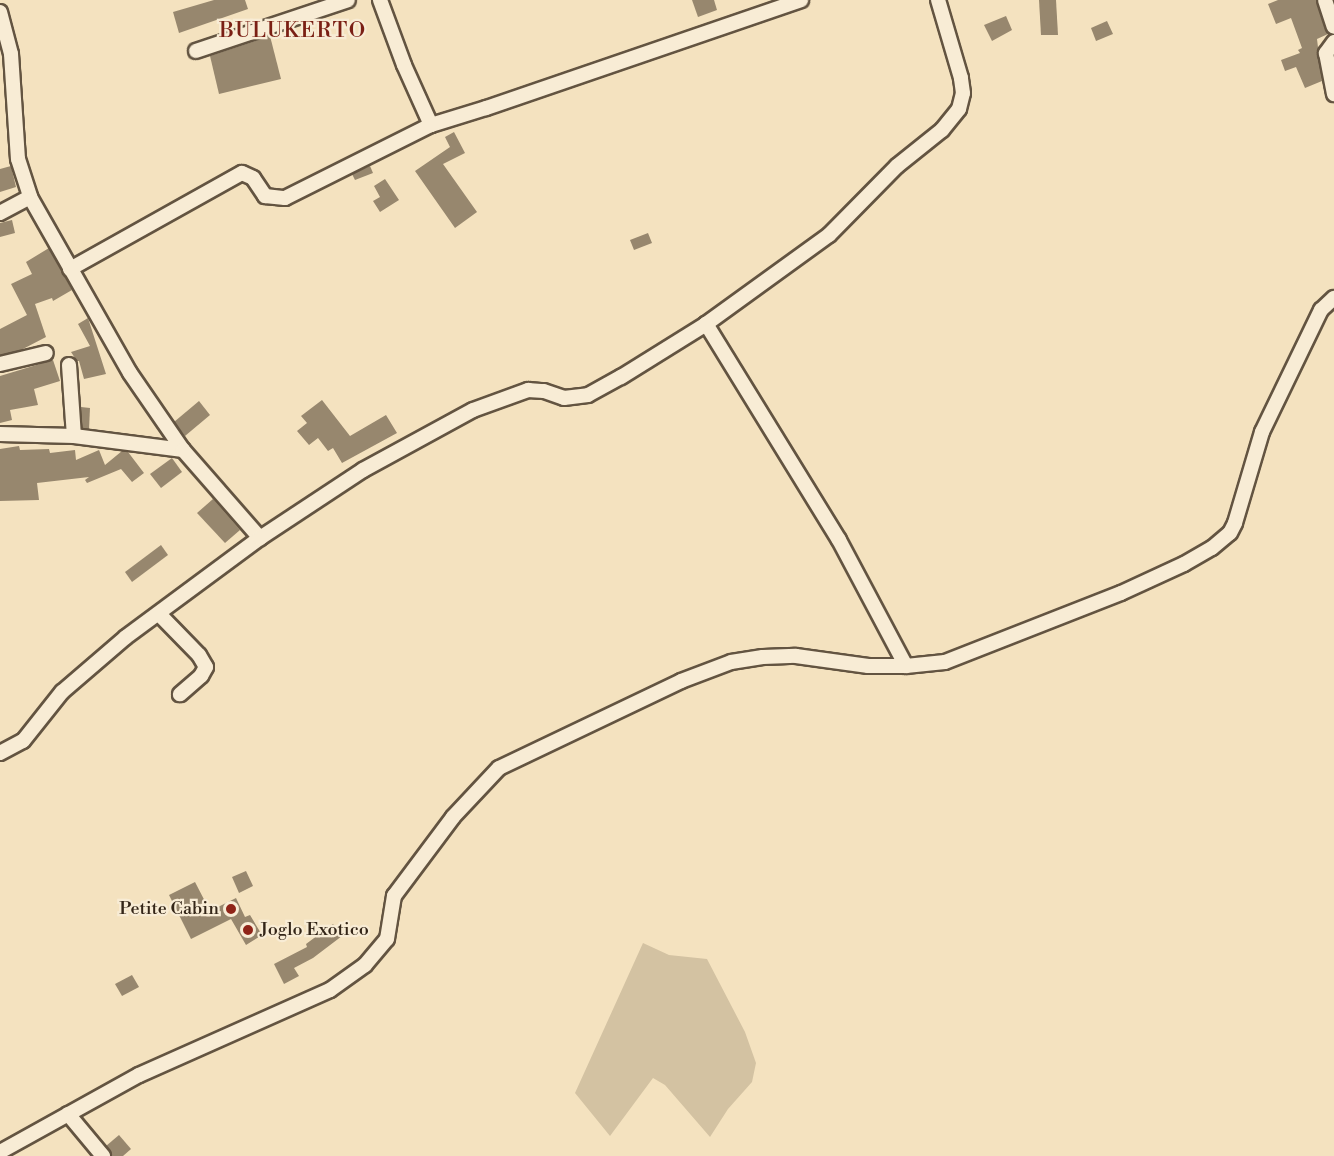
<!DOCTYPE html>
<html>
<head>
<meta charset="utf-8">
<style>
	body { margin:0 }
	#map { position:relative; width:1334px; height:1156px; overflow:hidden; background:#f4e2bf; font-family:"Libre Bodoni",serif }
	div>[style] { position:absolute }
	.green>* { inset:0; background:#d3c2a2 }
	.building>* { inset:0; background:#97876e }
	.roads { filter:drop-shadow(2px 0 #635441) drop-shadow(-2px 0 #635441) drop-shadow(0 2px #635441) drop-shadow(0 -2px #635441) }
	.minor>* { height:14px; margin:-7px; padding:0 7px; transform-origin:7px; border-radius:7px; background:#f8ecd5 }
	.dots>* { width:16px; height:16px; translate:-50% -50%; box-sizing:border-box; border:3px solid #f8ecd5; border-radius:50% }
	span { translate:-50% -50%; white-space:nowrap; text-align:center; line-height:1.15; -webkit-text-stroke:4.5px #f8ecd5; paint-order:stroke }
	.poi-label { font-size:18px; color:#332517 }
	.right { translate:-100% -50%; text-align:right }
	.left { translate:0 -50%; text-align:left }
	.quarter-label { font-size:21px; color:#7a1f14; letter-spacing:1.5px }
</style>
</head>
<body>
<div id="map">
	<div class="green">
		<i style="clip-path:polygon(643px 943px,669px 955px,707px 959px,745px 1032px,756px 1063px,752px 1082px,728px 1109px,710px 1137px,665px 1085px,653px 1078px,610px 1136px,575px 1093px)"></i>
	</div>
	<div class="building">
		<i style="clip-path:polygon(214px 0,245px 0,248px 9px,179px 33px,173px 12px)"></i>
		<i style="clip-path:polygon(692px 0,714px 0,717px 10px,698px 17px)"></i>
		<i style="clip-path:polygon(1039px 0,1056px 0,1058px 35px,1041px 35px)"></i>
		<i style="clip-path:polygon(1278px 0,1316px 0,1328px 34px,1317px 39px,1322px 81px,1305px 88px,1296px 67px,1285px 71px,1281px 60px,1300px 53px,1298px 50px,1302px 48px,1291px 18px,1276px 24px,1268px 4px)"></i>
		<i style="clip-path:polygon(1006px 16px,1012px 30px,992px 41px,984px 25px)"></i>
		<i style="clip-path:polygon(1107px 21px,1113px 34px,1096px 41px,1091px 28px)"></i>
		<i style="clip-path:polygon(270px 36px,281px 79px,219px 94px,210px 56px)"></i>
		<i style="clip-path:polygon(454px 132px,465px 153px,443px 164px,477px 212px,455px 228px,415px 171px,450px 147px,445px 137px)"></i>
		<i style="clip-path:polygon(11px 166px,16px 187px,0 192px,0 169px)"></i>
		<i style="clip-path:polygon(370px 166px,373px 173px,355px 180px,352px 174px)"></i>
		<i style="clip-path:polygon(385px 179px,399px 200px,380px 212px,373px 201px,380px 197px,374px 186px)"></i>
		<i style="clip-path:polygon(12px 220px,15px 233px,0 237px,0 223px)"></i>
		<i style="clip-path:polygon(648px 233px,652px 243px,634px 250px,630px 240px)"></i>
		<i style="clip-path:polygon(49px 248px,72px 290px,53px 301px,52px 298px,35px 304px,46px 337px,21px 350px,0 355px,0 329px,27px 315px,11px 284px,32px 274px,26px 262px)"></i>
		<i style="clip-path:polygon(88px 318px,106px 374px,84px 379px,79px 361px,77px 361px,71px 352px,90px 346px,78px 324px)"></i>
		<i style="clip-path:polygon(53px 360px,60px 381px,34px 389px,38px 405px,10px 410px,12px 420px,0 423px,0 376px)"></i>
		<i style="clip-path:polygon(322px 400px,350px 436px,386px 415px,397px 433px,342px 463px,333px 448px,328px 451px,318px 438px,309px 445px,297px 431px,307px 423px,301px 416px)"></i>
		<i style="clip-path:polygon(199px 401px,210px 415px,185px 436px,174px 422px)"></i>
		<i style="clip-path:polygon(81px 407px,90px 408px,89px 429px,82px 428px)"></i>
		<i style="clip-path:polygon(19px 446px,20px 450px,49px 449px,50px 453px,75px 450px,76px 460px,99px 450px,105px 465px,122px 451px,128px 452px,144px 473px,132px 482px,121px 469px,87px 483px,85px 480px,89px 477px,37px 483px,39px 500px,0 501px,0 449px)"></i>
		<i style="clip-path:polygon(172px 458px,182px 472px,161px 488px,150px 474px)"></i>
		<i style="clip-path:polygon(213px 499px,240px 530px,225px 543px,197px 513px)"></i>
		<i style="clip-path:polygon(161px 545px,168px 555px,132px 582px,125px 572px)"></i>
		<i style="clip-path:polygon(246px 871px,253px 886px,239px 893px,232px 877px)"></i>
		<i style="clip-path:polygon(195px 882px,210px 911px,236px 898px,245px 917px,250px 915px,262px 935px,246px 945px,231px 919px,191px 939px,169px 895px)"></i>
		<i style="clip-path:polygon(333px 924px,342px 936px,313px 958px,294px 968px,299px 976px,284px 984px,274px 964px,307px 947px,306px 944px)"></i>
		<i style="clip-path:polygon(132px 975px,139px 987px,122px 996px,115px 984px)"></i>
		<i style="clip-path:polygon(119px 1135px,131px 1149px,123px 1156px,112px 1156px,106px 1146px)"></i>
	</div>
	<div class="roads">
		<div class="minor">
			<i style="left:380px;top:0;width:69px;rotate:69.7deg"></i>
			<i style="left:404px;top:65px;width:66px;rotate:65.8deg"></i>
			<i style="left:1325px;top:0;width:28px;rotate:72deg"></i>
			<i style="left:0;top:12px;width:43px;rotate:75.3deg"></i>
			<i style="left:11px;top:54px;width:105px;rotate:86.2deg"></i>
			<i style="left:18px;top:159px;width:40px;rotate:72deg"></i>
			<i style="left:30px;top:197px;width:202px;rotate:60.4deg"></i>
			<i style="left:130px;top:373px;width:93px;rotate:55.5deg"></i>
			<i style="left:1334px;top:42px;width:14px;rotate:126deg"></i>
			<i style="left:1326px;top:53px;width:42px;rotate:79deg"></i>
			<i style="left:196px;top:51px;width:160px;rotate:-18.5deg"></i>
			<i style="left:0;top:213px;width:34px;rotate:-28deg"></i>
			<i style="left:70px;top:269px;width:197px;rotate:-29.2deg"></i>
			<i style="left:242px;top:173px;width:12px;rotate:24deg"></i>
			<i style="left:253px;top:178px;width:22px;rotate:56deg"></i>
			<i style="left:265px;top:196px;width:20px;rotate:6deg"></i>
			<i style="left:285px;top:198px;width:163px;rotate:-26.6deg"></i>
			<i style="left:431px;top:125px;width:58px;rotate:-17.2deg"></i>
			<i style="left:486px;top:108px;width:333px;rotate:-18.9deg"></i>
			<i style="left:0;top:364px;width:47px;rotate:-13.4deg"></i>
			<i style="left:69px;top:365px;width:71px;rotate:86deg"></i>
			<i style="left:0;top:434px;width:74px;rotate:1.5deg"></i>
			<i style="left:74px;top:436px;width:110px;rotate:7.3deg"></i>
			<i style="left:183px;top:450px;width:117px;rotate:48.8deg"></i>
			<i style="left:159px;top:614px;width:57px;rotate:45.7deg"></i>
			<i style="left:199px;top:655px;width:14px;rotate:60deg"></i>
			<i style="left:206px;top:667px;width:10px;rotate:119deg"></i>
			<i style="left:201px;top:676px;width:28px;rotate:139deg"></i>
			<i style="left:906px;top:666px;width:143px;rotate:-118deg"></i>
			<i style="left:839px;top:540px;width:254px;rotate:-121.6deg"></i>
			<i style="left:706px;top:324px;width:152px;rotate:-35.9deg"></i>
			<i style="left:829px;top:235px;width:97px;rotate:-45.4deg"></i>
			<i style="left:897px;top:166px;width:58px;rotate:-38.7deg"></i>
			<i style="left:942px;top:130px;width:27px;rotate:-51deg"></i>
			<i style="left:959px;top:109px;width:16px;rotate:-76deg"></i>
			<i style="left:963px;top:93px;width:15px;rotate:-98deg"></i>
			<i style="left:961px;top:78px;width:81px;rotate:-106.4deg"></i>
			<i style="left:0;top:753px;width:26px;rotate:-28deg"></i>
			<i style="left:23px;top:741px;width:63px;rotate:-51.5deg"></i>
			<i style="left:62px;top:692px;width:84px;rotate:-40.7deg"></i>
			<i style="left:126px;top:637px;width:167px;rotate:-36.5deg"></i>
			<i style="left:260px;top:538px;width:123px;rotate:-33.4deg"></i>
			<i style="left:363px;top:470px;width:125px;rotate:-28.6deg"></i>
			<i style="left:473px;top:410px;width:59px;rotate:-20deg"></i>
			<i style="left:528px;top:390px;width:16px;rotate:4deg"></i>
			<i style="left:544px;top:391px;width:21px;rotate:19deg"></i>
			<i style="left:564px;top:398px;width:24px;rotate:-7deg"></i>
			<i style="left:588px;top:395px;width:38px;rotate:-29deg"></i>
			<i style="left:621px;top:377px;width:100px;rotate:-31.9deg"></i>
			<i style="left:68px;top:1114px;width:55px;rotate:50.2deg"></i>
			<i style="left:0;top:1152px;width:159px;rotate:-29deg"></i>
			<i style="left:139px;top:1075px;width:209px;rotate:-24deg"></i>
			<i style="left:330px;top:990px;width:43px;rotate:-35.5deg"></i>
			<i style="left:365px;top:965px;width:34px;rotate:-50deg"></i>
			<i style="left:387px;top:939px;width:44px;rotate:-80.8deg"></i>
			<i style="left:394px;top:896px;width:99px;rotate:-53.2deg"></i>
			<i style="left:453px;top:817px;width:67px;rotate:-46.8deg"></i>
			<i style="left:499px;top:768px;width:202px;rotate:-25.5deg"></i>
			<i style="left:681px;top:681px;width:53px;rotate:-20.8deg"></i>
			<i style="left:731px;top:662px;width:32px;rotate:-9deg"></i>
			<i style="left:763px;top:657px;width:33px;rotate:-2deg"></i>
			<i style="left:796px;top:656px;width:73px;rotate:7.9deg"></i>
			<i style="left:868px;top:666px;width:38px"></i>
			<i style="left:906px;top:666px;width:39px;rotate:-6deg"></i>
			<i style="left:945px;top:662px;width:189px;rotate:-21.4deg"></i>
			<i style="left:1121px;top:593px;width:69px;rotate:-24.7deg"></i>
			<i style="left:1184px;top:564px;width:32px;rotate:-30deg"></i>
			<i style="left:1212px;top:548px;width:23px;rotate:-40deg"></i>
			<i style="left:1230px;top:533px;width:11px;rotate:-63deg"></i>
			<i style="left:1235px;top:523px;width:95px;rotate:-73.5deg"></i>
			<i style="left:1262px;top:432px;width:136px;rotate:-64.2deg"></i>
			<i style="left:1321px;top:310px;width:18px;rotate:-43deg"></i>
		</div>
	</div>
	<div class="dots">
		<i style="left:231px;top:909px;background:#8f2418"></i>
		<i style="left:248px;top:930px;background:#8f2418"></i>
	</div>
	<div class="poi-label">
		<span class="right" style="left:219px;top:909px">Petite Cabin</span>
		<span class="left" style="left:260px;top:930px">Joglo Exotico</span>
	</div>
	<div class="quarter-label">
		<span style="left:293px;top:31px">BULUKERTO</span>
	</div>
</div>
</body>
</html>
